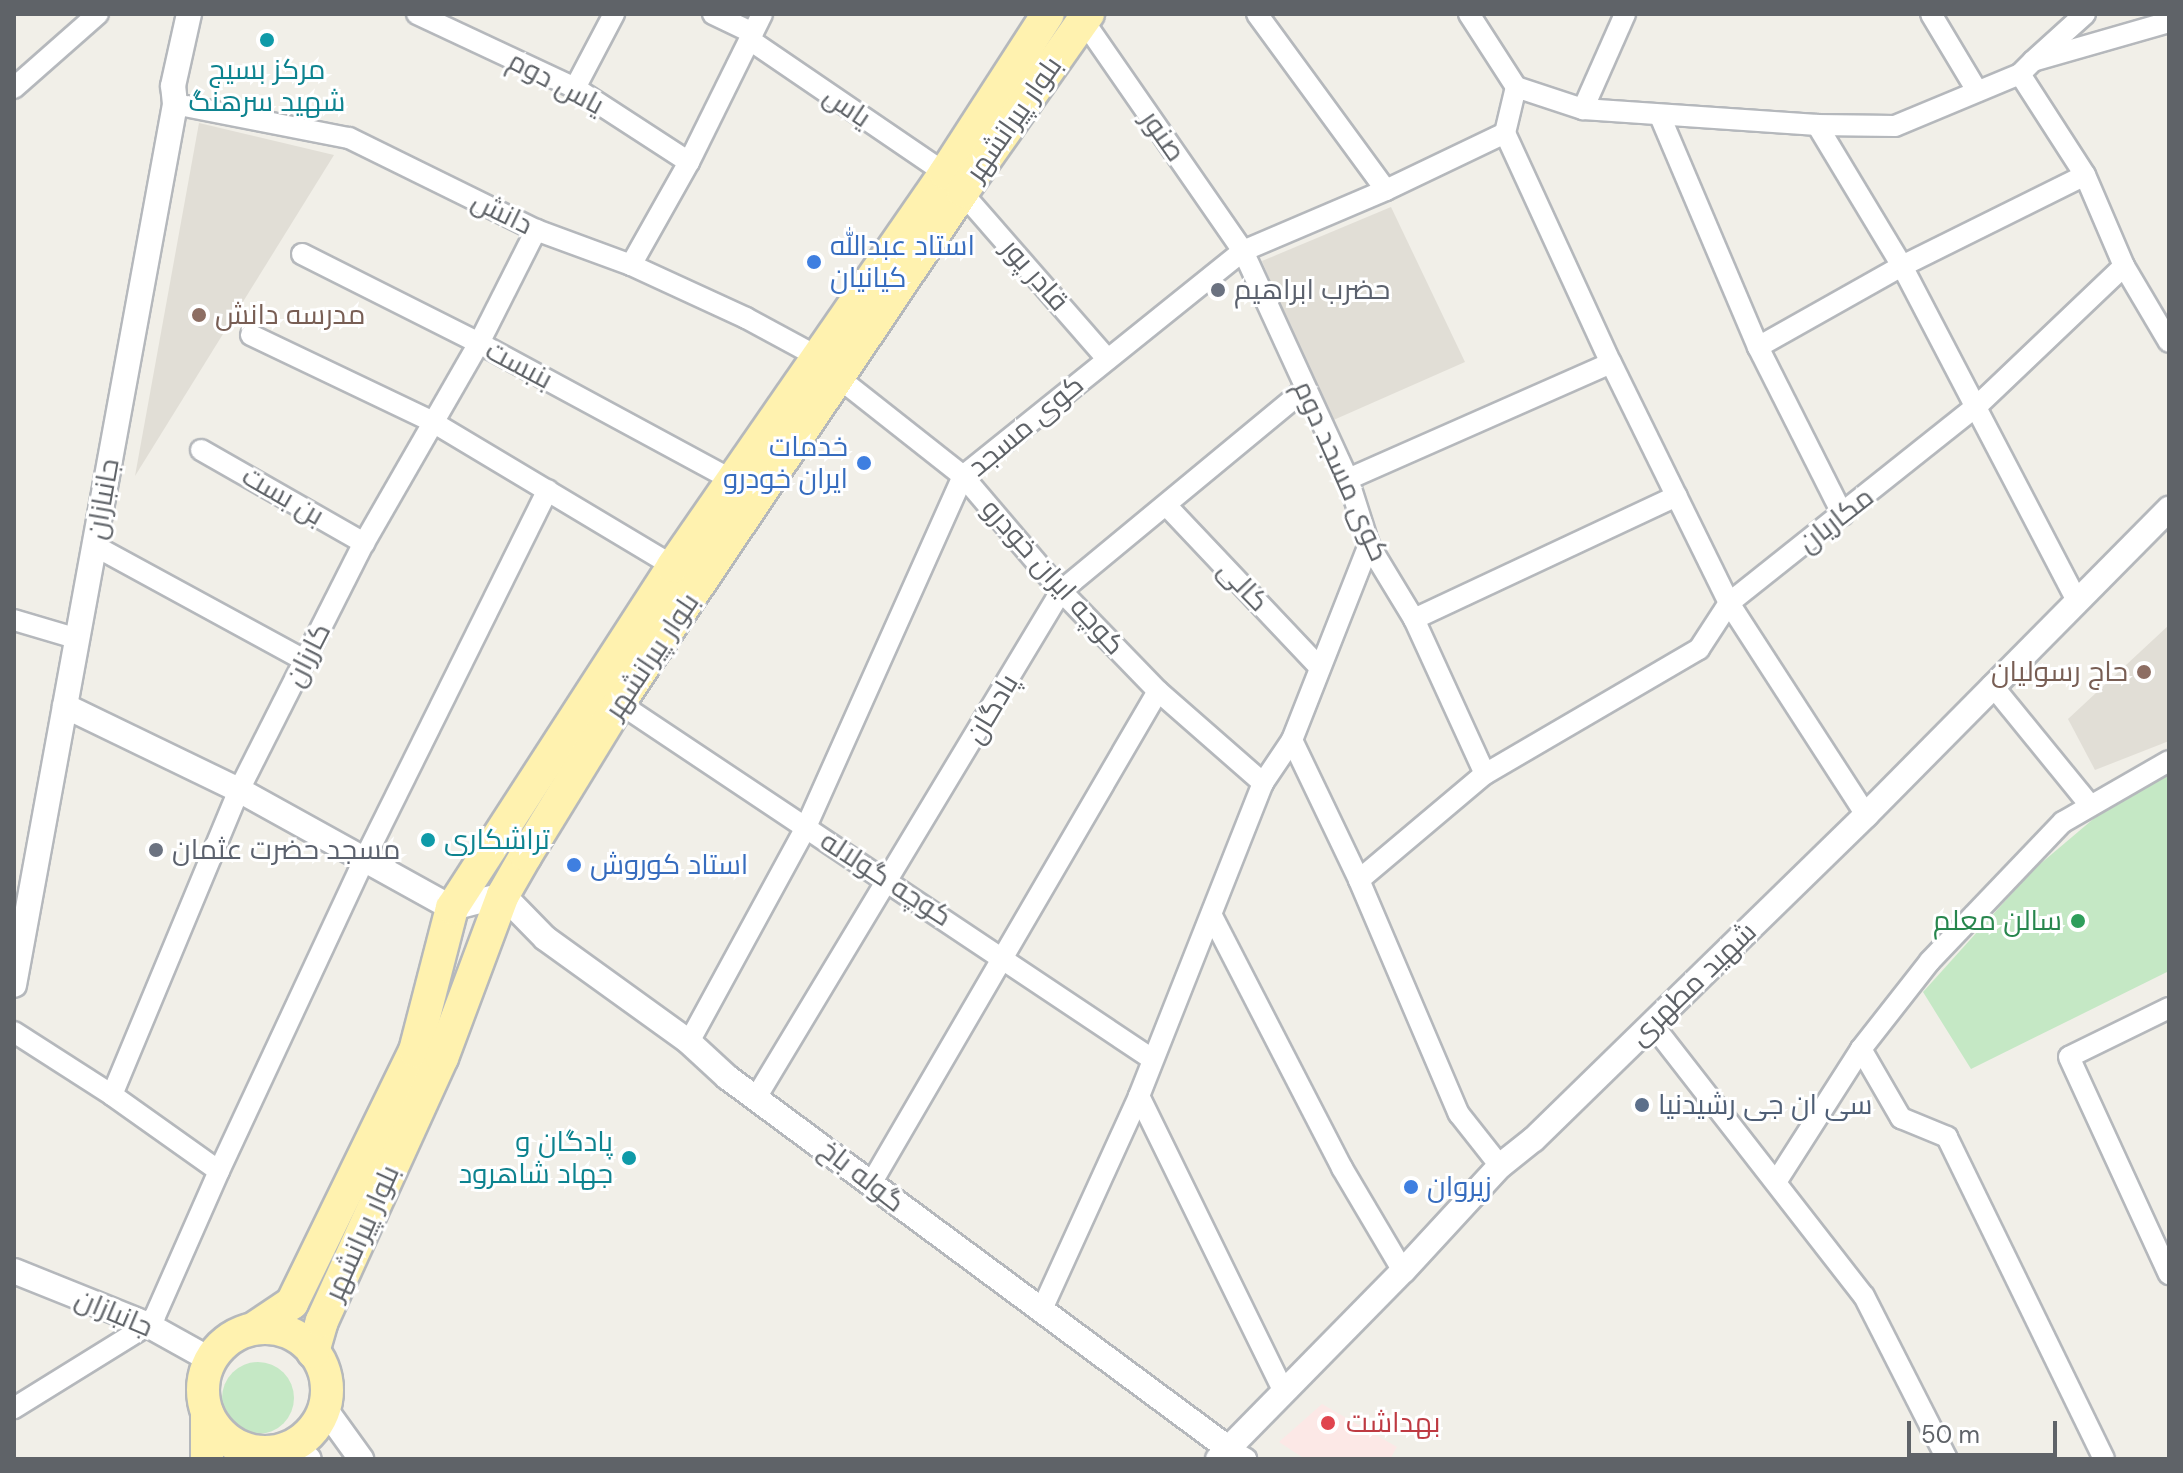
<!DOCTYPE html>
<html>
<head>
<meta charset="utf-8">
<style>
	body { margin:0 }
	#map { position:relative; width:2183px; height:1473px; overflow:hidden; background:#f1efe8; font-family:"DM Sans",Cairo,sans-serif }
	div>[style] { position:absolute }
	.education>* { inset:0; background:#e1ded6 }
	.medical>* { inset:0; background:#fce8e6 }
	.green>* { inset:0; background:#c5e8c5 }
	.round { border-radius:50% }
	.roads { filter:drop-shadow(2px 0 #b5b8bc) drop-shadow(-2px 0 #b5b8bc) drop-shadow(0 2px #b5b8bc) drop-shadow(0 -2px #b5b8bc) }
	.minor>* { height:20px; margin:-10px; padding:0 10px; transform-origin:10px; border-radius:10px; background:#fff }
	.tertiary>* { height:24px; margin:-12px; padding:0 12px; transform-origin:12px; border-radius:12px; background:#fff }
	.primary>* { height:32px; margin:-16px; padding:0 16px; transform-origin:16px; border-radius:16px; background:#fff2af }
	.primary>.ring { margin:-16px; padding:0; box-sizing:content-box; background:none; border:32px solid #fff2af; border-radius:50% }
	.dots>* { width:22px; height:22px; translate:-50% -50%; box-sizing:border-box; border:4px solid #fff; border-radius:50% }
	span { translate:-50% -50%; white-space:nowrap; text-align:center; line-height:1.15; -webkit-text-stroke:6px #fff; paint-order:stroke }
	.culture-label { font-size:28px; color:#0d838f }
	.left { translate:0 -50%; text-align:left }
	.right { translate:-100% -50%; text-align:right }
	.street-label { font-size:28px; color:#5f6368 }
	.shop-label { font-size:28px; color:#366cbe }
	.worship-label { font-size:28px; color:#5b616d }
	.education-label { font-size:28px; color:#785e54 }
	.leisure-label { font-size:28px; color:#27864d }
	.service-label { font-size:28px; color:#4e5e75 }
	.health-label { font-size:28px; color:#be3a42 }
	.frame { position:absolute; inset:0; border:16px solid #5f6368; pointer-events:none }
	.scale { position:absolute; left:1907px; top:1421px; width:150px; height:36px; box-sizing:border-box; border:4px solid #5f6368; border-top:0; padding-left:10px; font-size:24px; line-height:28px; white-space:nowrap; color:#5f6368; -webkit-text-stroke:6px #fff; paint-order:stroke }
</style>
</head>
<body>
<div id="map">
	<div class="education">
		<i style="clip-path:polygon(199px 123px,334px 155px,135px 476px)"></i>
		<i style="clip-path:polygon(1391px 207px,1465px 362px,1329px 422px,1262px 261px)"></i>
		<i style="clip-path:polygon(2169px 625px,2169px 741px,2095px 770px,2068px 719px)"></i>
	</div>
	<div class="medical">
		<i style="clip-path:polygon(1322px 1404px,1397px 1447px,1390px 1459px,1305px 1459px,1279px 1442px)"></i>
	</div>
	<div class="green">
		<i style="clip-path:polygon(2166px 773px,2169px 781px,2169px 971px,1971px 1069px,1923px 992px,2033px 870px,2098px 815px)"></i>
		<i class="round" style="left:222px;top:1362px;width:72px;height:72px"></i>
	</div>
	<div class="roads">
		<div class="minor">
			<i style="left:417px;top:14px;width:174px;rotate:25.1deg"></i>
			<i style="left:575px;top:88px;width:136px;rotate:33deg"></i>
			<i style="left:713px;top:14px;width:44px;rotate:25.4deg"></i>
			<i style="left:1257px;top:14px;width:218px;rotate:53.8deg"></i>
			<i style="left:1469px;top:14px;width:87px;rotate:57.2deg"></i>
			<i style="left:1931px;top:14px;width:90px;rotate:59.1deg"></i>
			<i style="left:2085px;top:14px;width:70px;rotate:137.9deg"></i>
			<i style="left:2033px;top:61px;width:141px;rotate:-16deg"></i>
			<i style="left:1083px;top:20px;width:281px;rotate:55.3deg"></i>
			<i style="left:1243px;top:251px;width:251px;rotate:65.3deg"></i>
			<i style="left:1348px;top:479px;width:69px;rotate:72.3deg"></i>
			<i style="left:1369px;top:545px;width:87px;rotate:58.7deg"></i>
			<i style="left:1414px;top:619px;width:170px;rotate:65.4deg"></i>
			<i style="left:750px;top:40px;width:236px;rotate:34.3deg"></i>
			<i style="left:945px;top:173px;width:247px;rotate:48.9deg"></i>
			<i style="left:1516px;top:87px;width:71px;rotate:18.2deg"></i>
			<i style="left:1583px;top:109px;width:235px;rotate:3.9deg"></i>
			<i style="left:1817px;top:125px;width:78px;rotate:0.7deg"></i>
			<i style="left:1895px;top:126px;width:135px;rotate:-22.6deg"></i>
			<i style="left:2020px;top:74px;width:18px;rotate:-45deg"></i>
			<i style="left:14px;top:88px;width:112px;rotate:-41.4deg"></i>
			<i style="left:575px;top:88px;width:84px;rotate:-62.2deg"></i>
			<i style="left:175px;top:104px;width:177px;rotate:11.1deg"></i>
			<i style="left:349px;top:138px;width:208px;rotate:26.2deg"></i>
			<i style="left:536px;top:230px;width:101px;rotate:20.2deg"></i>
			<i style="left:631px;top:265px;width:127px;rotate:24.7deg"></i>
			<i style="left:746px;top:318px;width:82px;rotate:28.4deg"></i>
			<i style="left:1583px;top:109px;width:104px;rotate:-66.1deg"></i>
			<i style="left:1660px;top:116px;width:251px;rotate:67deg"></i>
			<i style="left:1758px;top:347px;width:188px;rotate:63.2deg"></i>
			<i style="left:1817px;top:125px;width:165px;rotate:58.9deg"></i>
			<i style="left:1902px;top:266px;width:378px;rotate:62.4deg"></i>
			<i style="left:1505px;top:133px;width:253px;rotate:65.3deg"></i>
			<i style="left:1611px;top:363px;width:267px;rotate:63.8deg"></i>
			<i style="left:1729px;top:603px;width:252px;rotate:57.1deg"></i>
			<i style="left:302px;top:254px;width:198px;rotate:26.7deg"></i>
			<i style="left:479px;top:343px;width:290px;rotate:28.4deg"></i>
			<i style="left:631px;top:265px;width:118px;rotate:-60.6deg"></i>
			<i style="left:689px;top:162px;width:165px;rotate:-63.7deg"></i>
			<i style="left:2124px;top:266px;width:88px;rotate:59.4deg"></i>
			<i style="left:251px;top:335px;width:199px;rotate:25.5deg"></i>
			<i style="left:431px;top:421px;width:282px;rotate:30.9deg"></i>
			<i style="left:1758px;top:347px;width:165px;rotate:-29.4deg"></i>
			<i style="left:1902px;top:266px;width:204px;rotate:-26.4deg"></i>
			<i style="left:839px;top:378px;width:158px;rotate:38.3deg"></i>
			<i style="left:963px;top:476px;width:151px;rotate:49.6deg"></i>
			<i style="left:1061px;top:591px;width:139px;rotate:45.9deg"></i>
			<i style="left:1158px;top:691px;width:140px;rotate:41.2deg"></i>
			<i style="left:201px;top:450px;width:188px;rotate:29.7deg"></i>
			<i style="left:1348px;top:479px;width:287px;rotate:-23.8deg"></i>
			<i style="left:1166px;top:505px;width:224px;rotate:46.6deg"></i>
			<i style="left:95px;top:546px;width:240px;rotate:28.6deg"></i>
			<i style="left:1414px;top:619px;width:290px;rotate:-25.1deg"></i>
			<i style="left:14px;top:620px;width:67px;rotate:16.5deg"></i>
			<i style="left:1992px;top:685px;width:155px;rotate:50.8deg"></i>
			<i style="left:619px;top:703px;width:641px;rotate:33.74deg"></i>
			<i style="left:1292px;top:740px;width:155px;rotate:64.4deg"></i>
			<i style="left:1359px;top:880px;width:254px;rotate:66.9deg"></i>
			<i style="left:1459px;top:1114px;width:66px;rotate:51.7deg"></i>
			<i style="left:1359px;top:880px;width:165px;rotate:-40.1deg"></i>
			<i style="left:1485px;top:774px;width:248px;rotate:-30.3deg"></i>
			<i style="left:1699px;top:649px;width:55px;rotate:-56.9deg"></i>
			<i style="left:1729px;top:603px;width:317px;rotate:-38.5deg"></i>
			<i style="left:1977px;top:406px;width:203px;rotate:-43.6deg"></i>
			<i style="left:2124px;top:266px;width:99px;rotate:-113.2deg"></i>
			<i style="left:2085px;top:175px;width:120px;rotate:-122.8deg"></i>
			<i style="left:1212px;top:916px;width:284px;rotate:62.7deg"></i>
			<i style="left:1342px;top:1168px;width:120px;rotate:59.4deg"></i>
			<i style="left:2169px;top:1008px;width:111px;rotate:153.9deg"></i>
			<i style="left:2069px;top:1057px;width:239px;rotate:65.3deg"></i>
			<i style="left:1652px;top:1024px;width:345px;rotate:52.1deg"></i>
			<i style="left:1864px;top:1296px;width:183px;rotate:63deg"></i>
			<i style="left:14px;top:1032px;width:117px;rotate:32.7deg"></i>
			<i style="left:112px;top:1095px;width:131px;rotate:35.4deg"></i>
			<i style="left:219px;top:1171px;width:158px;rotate:113.8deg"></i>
			<i style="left:155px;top:1316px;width:11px;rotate:128deg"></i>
			<i style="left:148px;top:1325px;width:158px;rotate:148.2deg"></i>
			<i style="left:689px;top:1042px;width:245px;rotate:-61.4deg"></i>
			<i style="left:806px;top:827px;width:385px;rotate:-65.9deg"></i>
			<i style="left:963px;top:476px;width:359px;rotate:-38.8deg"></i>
			<i style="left:1243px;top:251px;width:155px;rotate:-23.1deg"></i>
			<i style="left:1386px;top:190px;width:132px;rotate:-25.6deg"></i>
			<i style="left:1505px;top:133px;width:47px;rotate:-76.6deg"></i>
			<i style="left:1861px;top:1049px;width:80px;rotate:59.9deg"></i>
			<i style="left:1901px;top:1118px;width:50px;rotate:22.4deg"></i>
			<i style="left:1947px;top:1137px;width:358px;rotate:64deg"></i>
			<i style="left:112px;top:1095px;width:330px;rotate:-67.4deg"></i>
			<i style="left:239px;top:790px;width:277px;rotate:-63.2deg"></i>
			<i style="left:364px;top:543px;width:231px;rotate:-60.1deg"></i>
			<i style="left:479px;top:343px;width:127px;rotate:-63.2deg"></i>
			<i style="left:757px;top:1096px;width:589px;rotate:-58.95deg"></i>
			<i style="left:1061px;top:591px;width:317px;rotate:-39.6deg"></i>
			<i style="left:1139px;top:1096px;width:330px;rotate:63.9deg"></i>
			<i style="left:219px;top:1171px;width:343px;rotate:-65deg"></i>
			<i style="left:364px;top:860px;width:413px;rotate:-63.6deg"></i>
			<i style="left:872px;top:1182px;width:568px;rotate:-59.78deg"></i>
			<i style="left:1776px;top:1182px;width:158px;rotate:-57.4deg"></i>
			<i style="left:1861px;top:1049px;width:112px;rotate:-51.9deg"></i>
			<i style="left:1930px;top:961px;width:192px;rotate:-46.3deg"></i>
			<i style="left:2063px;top:822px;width:122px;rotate:-29.9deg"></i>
			<i style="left:1043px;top:1307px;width:232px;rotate:-65.5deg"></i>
			<i style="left:1139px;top:1096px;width:337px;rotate:-68.4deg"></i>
			<i style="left:1263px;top:783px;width:52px;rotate:-56deg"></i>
			<i style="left:1292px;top:740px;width:210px;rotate:-68.5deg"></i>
			<i style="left:1229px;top:1449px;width:20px;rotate:30deg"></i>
		</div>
		<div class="tertiary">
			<i style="left:65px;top:706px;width:193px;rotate:25.8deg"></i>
			<i style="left:239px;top:790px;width:244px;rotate:29deg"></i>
			<i style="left:452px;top:908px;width:53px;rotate:-14.3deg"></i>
			<i style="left:503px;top:895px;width:60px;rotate:45.7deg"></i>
			<i style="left:545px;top:938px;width:178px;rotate:35.8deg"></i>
			<i style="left:689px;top:1042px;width:52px;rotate:42.6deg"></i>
			<i style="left:727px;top:1077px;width:625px;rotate:36.54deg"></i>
			<i style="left:14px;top:985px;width:896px;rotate:-79.64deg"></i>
			<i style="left:175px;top:104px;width:18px;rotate:-96deg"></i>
			<i style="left:173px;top:86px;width:74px;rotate:-77.5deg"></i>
			<i style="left:14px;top:1271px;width:144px;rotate:21.9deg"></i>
			<i style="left:148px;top:1325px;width:72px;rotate:29.1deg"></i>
			<i style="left:325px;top:1409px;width:62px;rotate:54.2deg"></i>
			<i style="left:289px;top:1449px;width:22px;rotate:27deg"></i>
			<i style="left:1218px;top:1459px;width:264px;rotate:-45.5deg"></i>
			<i style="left:1403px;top:1271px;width:143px;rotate:-47.3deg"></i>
			<i style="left:1500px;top:1166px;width:43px;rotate:-38.5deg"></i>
			<i style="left:1534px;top:1139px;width:464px;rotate:-44.3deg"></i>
			<i style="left:1866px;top:815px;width:431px;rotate:-45.3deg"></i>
		</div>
		<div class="primary">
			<i class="ring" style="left:203px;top:1328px;width:92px;height:92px"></i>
			<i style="left:253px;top:1329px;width:47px;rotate:-33.7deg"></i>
			<i style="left:292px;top:1303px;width:280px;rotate:-64deg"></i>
			<i style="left:415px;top:1051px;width:148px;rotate:-75.5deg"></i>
			<i style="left:452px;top:908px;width:407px;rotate:-57.1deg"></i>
			<i style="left:673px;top:566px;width:478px;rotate:-55.3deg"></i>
			<i style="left:945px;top:173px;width:189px;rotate:-57.1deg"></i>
			<i style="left:313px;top:1352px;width:32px;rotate:-74deg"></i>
			<i style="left:322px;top:1321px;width:289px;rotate:-65.5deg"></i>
			<i style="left:442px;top:1058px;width:174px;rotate:-69.5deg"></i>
			<i style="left:503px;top:895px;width:46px;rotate:-60.1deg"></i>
			<i style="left:526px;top:855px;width:178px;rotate:-58.5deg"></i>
			<i style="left:619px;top:703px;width:617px;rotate:-56.1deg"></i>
			<i style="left:963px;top:191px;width:217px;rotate:-54.8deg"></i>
			<i style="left:207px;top:1413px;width:46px;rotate:90deg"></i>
		</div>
	</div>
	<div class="dots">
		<i style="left:267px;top:40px;background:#0f9aa8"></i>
		<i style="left:814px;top:262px;background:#3f7fe0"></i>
		<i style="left:1218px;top:290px;background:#6b7280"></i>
		<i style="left:199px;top:315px;background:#8d6e63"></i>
		<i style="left:864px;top:463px;background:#3f7fe0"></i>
		<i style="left:2144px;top:672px;background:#8d6e63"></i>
		<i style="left:428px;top:840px;background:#0f9aa8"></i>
		<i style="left:156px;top:850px;background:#6b7280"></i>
		<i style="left:574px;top:865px;background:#3f7fe0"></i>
		<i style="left:2078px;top:921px;background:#2e9e5b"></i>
		<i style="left:1642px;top:1105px;background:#5c6f8a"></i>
		<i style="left:629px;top:1158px;background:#0f9aa8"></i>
		<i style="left:1411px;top:1187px;background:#3f7fe0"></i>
		<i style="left:1328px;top:1423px;background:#e0444e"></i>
	</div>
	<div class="culture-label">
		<span style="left:267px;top:86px">مرکز بسیج<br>شهید سرهنگ</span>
		<span class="left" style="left:444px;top:840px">تراشکاری</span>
		<span class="right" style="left:613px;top:1158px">پادگان و<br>جهاد شاهرود</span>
	</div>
	<div class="street-label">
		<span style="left:556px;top:83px;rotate:28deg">یاس دوم</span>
		<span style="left:847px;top:107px;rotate:34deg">یاس</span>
		<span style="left:1014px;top:119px;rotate:-55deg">بلوار پیرانشهر</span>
		<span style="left:1163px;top:136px;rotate:55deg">صنور</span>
		<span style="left:502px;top:213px;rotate:26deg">دانش</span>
		<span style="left:1035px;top:275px;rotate:49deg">قادر پور</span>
		<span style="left:519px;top:365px;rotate:28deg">بنبست</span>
		<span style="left:1026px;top:426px;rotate:-40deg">کوی مسجد</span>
		<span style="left:1341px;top:471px;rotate:66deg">کوی مسجد دوم</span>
		<span style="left:283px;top:496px;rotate:30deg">بن بست</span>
		<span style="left:103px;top:499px;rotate:-80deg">جانبازان</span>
		<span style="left:1836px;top:520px;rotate:-38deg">مکاریان</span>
		<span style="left:1053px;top:577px;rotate:48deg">کوچه ایران خودرو</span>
		<span style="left:1243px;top:586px;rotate:46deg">کالی</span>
		<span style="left:308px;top:655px;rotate:-63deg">کارزان</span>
		<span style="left:652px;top:656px;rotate:-56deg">بلوار پیرانشهر</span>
		<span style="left:992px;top:709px;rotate:-59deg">پادگان</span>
		<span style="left:886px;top:879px;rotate:33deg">کوچه گولاله</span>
		<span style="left:1693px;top:984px;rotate:-44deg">شهید مطهری</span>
		<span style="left:862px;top:1176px;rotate:38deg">گوله باخ</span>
		<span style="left:362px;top:1233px;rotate:-66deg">بلوار پیرانشهر</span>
		<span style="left:114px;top:1313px;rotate:23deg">جانبازان</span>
	</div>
	<div class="shop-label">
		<span class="left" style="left:830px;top:262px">استاد عبدالله<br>کیانیان</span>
		<span class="right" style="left:848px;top:463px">خدمات<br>ایران خودرو</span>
		<span class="left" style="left:590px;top:865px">استاد کوروش</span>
		<span class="left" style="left:1427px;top:1187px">زیروان</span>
	</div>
	<div class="worship-label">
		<span class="left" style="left:1234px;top:290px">حضرب ابراهیم</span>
		<span class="left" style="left:172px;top:850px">مسجد حضرت عثمان</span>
	</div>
	<div class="education-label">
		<span class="left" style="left:215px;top:315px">مدرسه دانش</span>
		<span class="right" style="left:2128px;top:672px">حاج رسولیان</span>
	</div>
	<div class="leisure-label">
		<span class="right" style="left:2062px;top:921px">سالن معلم</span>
	</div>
	<div class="service-label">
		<span class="left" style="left:1658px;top:1105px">سی ان جی رشیدنیا</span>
	</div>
	<div class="health-label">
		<span class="left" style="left:1346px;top:1423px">بهداشت</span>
	</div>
	<div class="frame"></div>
	<div class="scale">50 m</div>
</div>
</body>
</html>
